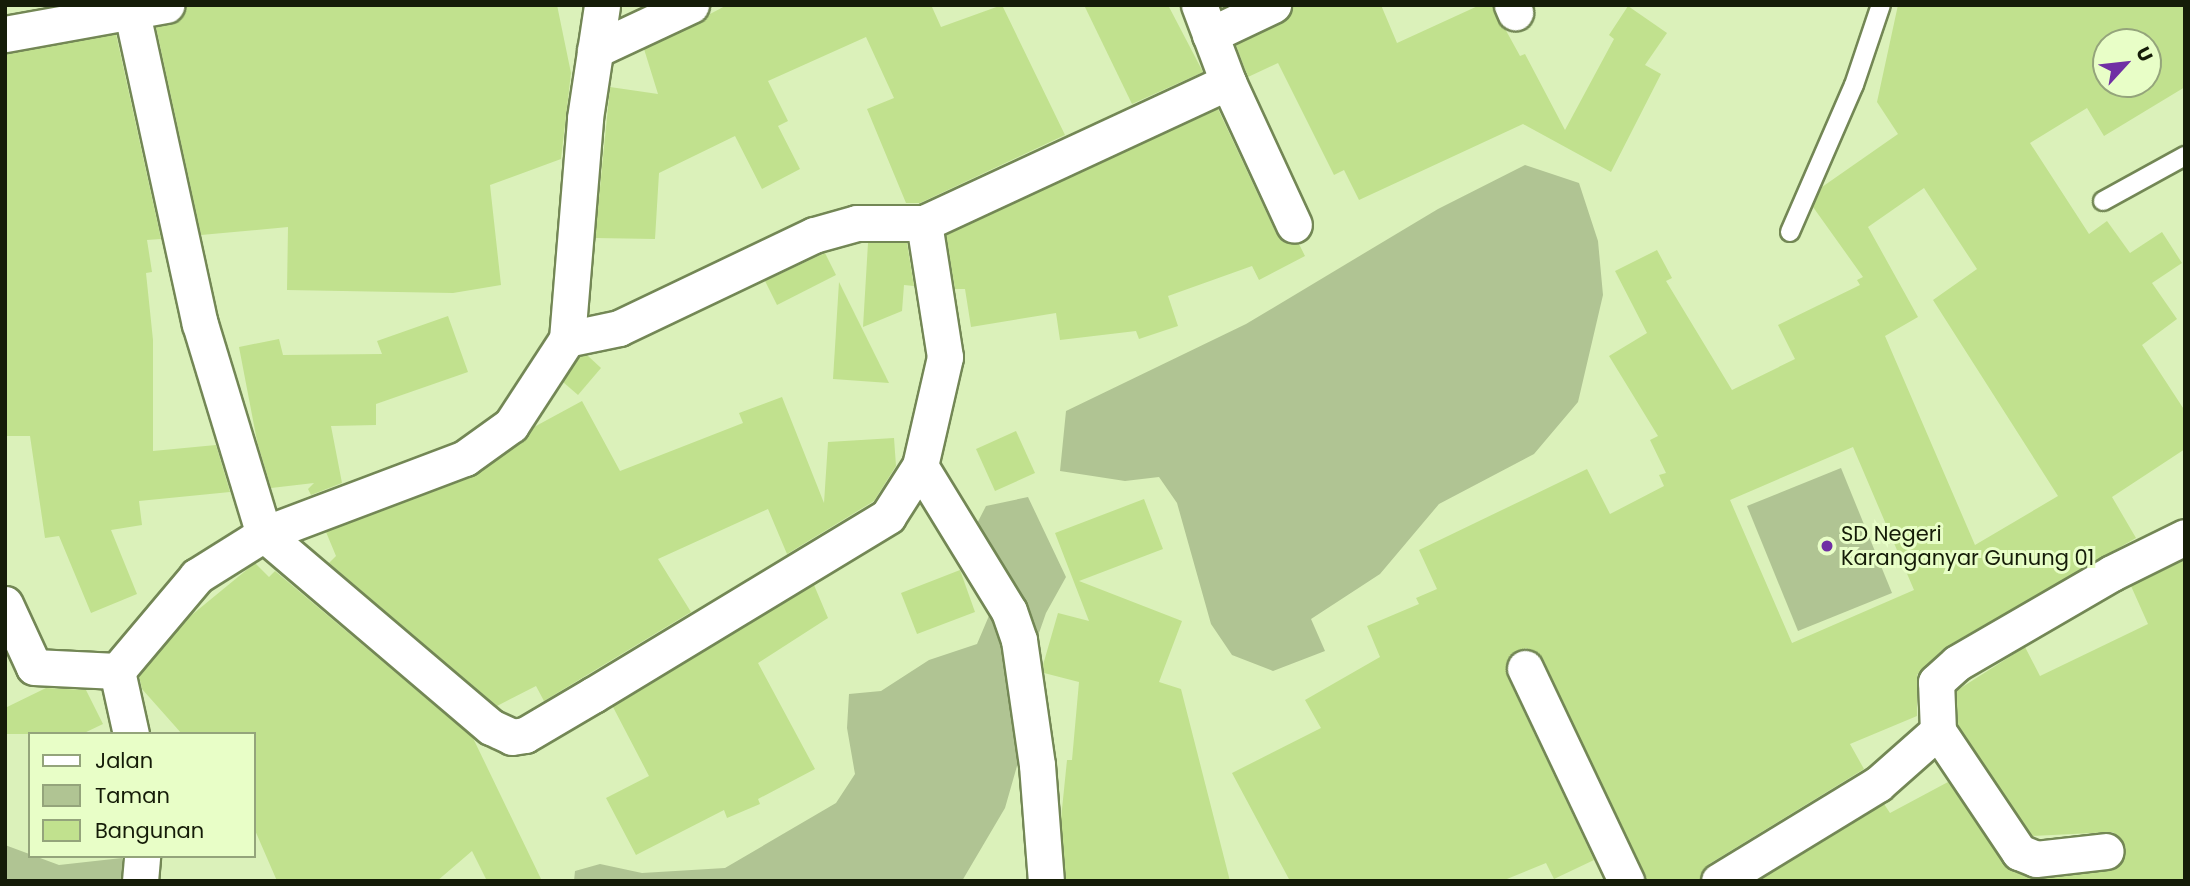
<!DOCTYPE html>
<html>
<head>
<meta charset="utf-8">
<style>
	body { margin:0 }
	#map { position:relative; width:2190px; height:886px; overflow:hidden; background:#dbf1ba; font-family:Poppins,sans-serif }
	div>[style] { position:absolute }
	.green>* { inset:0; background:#b0c493 }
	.building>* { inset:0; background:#c1e18e }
	.roads { filter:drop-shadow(2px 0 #738755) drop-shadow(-2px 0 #738755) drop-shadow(0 2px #738755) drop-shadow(0 -2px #738755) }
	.service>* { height:18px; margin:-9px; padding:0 9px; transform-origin:9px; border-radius:9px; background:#fff }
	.minor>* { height:35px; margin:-17.5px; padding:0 17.5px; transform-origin:17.5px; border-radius:17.5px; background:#fff }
	.dots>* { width:19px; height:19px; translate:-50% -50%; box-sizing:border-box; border:4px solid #e8fec7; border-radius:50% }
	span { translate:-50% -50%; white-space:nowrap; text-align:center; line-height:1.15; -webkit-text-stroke:6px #e8fec7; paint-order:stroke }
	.poi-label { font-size:21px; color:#151c08 }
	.left { translate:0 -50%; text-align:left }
	.frame { position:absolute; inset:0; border:7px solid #151c08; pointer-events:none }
	.legend { position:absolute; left:28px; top:732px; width:228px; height:126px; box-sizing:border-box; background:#e8fec7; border:2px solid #94a47b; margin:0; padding:9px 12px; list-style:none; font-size:21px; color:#151c08 }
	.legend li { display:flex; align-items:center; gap:14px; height:35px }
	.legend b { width:35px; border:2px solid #94a47b }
	.north { position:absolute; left:2092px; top:28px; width:70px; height:70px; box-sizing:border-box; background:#e8fec7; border:2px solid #94a47b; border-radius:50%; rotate:63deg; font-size:19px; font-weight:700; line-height:28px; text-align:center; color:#151c08 }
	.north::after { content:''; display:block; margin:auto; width:24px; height:32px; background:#702fa4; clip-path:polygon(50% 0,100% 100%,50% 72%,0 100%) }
</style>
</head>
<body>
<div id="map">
	<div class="green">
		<i style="clip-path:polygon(1525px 165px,1579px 183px,1598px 241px,1603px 295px,1578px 402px,1534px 454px,1439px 504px,1380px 574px,1311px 619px,1325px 651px,1273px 671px,1232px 655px,1211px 624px,1177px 503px,1159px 477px,1125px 481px,1060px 471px,1066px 411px,1246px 324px,1438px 209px)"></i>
		<i style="clip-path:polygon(1841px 468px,1892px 593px,1798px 631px,1747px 506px)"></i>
		<i style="clip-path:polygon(1028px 497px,1066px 577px,1046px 613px,1025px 673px,1023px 745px,1005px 808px,962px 881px,574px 881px,575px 871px,600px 864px,642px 873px,725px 868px,836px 803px,855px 774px,847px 728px,849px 694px,881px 691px,929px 660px,977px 644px,991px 611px,968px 541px,986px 506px)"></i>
		<i style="clip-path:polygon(5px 845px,59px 865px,122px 858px,124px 881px,5px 881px)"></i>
	</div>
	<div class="building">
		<i style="clip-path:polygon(200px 5px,557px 5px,571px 73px,561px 159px,490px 185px,501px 285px,453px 293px,287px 290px,288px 227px,201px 235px,156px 27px,178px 21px,185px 7px)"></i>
		<i style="clip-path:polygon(727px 5px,937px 5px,932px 7px,941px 27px,1002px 5px,1065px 135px,920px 203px,906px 203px,867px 109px,894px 98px,866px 37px,768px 81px,788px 121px,778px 126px,800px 169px,762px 189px,735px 136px,659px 173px,655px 239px,595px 238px,610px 87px,658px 94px,644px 49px)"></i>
		<i style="clip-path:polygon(1084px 5px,1168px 5px,1203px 72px,1132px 104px)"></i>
		<i style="clip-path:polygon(1293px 5px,1381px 5px,1397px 43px,1480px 5px,1492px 5px,1520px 56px,1525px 54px,1565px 130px,1614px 39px,1609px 35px,1628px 6px,1667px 33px,1645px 65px,1661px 74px,1611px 172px,1523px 124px,1359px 200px,1344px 170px,1334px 175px,1278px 63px,1248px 77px,1236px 45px,1282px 23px)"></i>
		<i style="clip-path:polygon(evenodd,1898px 5px,2185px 5px,2185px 87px,2104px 136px,2087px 108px,2030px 143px,2089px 234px,2107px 221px,2130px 253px,2162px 232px,2182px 263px,2152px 283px,2177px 319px,2142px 345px,2185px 411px,2185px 449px,2112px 497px,2136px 538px,1944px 648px,1917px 675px,1917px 716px,1850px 744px,1864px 769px,1709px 864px,1699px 881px,1646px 881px,1543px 659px,1526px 648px,1509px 656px,1507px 676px,1594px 860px,1554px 879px,1546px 863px,1502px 881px,1290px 881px,1232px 773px,1321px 728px,1305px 700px,1380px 657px,1367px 626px,1419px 604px,1416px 598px,1437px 589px,1419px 550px,1587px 469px,1610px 514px,1664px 486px,1659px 475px,1666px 473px,1650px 440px,1658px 436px,1609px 356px,1647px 333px,1615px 271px,1657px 250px,1672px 278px,1666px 281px,1732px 390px,1795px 359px,1778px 325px,1860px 285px,1857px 280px,1863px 277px,1813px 207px,1822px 187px,1898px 134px,1877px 102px,1898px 5px,2106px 42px,2148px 42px,2148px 84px,2106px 84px,2106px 42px,1898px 5px,1924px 188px,1977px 269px,1933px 300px,2058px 496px,1975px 545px,1885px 336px,1918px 317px,1868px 227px,1924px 188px,1898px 5px,1853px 447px,1914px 590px,1792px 643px,1730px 500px,1853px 447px)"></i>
		<i style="clip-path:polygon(116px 34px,161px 239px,147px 240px,152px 272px,146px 273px,153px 340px,153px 451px,216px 445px,230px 492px,139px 501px,142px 525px,111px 530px,137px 594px,91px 613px,59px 536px,45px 538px,30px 436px,5px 436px,5px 54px)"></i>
		<i style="clip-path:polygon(1218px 109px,1276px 233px,1283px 242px,1299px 244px,1305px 256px,1259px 280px,1252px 266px,1168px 296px,1178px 326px,1139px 339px,1136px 331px,1060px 340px,1056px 313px,971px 327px,965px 289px,955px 289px,946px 235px)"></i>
		<i style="clip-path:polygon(868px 243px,907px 243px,914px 286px,904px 285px,902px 311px,863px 327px)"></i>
		<i style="clip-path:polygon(825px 253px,836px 275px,777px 305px,765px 281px)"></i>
		<i style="clip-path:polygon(839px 282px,889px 383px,833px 379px)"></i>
		<i style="clip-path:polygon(448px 316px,468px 372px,376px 404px,376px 425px,331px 426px,342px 483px,311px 495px,308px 489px,314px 483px,271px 488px,257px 441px,239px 347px,279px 339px,283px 355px,382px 354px,377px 341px)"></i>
		<i style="clip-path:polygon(587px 355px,601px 368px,578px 395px,563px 382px,579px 357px)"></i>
		<i style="clip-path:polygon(782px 397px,824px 503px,828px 442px,894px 438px,896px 466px,874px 501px,787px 554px,768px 509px,658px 559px,691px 612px,544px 701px,536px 686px,497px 706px,329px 563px,336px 556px,326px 532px,472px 477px,523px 441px,534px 427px,582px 401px,620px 471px,743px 423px,739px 413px)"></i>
		<i style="clip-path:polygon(1016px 431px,1035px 473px,995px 491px,976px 449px)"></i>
		<i style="clip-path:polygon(1144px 499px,1163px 549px,1079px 581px,1182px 621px,1159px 682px,1181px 689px,1230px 881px,1066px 881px,1061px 819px,1067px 760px,1072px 760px,1079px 682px,1044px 673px,1043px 665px,1058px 613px,1089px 621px,1055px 533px)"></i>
		<i style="clip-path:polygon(2185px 560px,2185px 881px,1758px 881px,1884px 804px,1890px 813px,1948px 782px,2011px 871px,2038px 879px,2118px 867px,2126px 848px,2113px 832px,2032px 836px,1958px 725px,1956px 691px,2025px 647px,2040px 676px,2148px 624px,2131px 586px)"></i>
		<i style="clip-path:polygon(255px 563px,269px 577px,275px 571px,473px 738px,542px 881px,487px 881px,472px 851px,437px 881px,277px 881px,254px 828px,254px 734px,182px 734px,142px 689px,139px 676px,188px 618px)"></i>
		<i style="clip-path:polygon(960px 570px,975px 612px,917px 634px,901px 593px)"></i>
		<i style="clip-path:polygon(814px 585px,828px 618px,758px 663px,815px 769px,758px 799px,760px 804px,727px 818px,724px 810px,636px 855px,606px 798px,649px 776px,613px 707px)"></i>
		<i style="clip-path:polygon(46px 688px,86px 690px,103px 724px,82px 734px,5px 734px,5px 708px)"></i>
	</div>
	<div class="roads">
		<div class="service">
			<i style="left:2103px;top:201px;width:94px;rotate:-28.8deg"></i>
			<i style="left:1790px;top:232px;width:160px;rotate:-66.5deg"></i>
			<i style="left:1854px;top:85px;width:84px;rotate:-71.4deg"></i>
		</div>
		<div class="minor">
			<i style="left:1512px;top:5px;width:8px;rotate:67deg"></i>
			<i style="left:132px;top:13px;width:318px;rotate:77.7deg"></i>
			<i style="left:200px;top:324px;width:220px;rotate:73.1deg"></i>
			<i style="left:264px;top:534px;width:298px;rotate:40.4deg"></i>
			<i style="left:491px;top:727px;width:23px;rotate:25deg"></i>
			<i style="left:512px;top:737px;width:13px;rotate:-9deg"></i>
			<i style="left:525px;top:735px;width:79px;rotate:-30.5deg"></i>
			<i style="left:593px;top:695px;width:345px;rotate:-31.2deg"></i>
			<i style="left:888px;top:516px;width:59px;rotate:-57.4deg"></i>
			<i style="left:920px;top:466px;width:112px;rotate:-77.1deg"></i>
			<i style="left:945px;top:357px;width:136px;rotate:-98.9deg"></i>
			<i style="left:5px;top:34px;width:164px;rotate:-10.2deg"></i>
			<i style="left:1210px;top:35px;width:70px;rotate:-25.5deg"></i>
			<i style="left:595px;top:50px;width:106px;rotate:-25.1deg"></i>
			<i style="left:1228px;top:82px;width:157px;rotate:65.2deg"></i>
			<i style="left:567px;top:339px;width:53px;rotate:-11.9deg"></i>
			<i style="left:619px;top:328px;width:216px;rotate:-25.5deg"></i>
			<i style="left:814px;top:235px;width:45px;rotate:-15.6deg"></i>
			<i style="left:857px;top:223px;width:67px"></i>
			<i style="left:924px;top:223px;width:335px;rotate:-24.9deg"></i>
			<i style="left:1228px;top:82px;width:82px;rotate:-110.6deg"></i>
			<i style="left:920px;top:466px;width:170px;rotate:58.5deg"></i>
			<i style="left:1009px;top:611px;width:31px;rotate:71deg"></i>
			<i style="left:1019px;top:640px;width:126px;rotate:81.8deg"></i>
			<i style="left:1037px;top:765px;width:116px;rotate:85.6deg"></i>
			<i style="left:5px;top:604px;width:69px;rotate:65.3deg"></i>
			<i style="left:34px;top:667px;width:83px;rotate:2.8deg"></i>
			<i style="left:1525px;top:668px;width:236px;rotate:64.6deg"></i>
			<i style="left:117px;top:671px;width:124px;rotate:-49.9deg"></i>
			<i style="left:197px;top:576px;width:79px;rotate:-32.1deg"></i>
			<i style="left:264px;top:534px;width:215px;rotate:-20.7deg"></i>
			<i style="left:465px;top:458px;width:57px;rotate:-35.7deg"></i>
			<i style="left:511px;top:425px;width:103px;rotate:-56.9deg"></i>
			<i style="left:567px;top:339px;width:222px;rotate:-85.3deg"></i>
			<i style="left:585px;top:118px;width:114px;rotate:-81.4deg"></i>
			<i style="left:117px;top:671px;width:65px;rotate:77.5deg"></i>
			<i style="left:1938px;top:731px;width:146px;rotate:56.2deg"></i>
			<i style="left:2019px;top:852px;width:18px;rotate:22deg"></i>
			<i style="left:2036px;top:859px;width:70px;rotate:-6.5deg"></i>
			<i style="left:140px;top:881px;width:25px;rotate:-85deg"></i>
			<i style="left:1719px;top:881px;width:186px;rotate:-31.4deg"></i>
			<i style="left:1878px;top:784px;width:80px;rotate:-41.5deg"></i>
			<i style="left:1938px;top:731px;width:49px;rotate:-92.3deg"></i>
			<i style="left:1936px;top:682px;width:28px;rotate:-42deg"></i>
			<i style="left:1957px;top:663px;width:179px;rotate:-30.1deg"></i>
			<i style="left:2112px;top:573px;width:81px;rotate:-26.3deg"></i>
		</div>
	</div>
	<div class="dots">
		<i style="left:1827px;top:546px;background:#702fa4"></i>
	</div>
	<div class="poi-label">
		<span class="left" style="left:1841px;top:546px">SD Negeri<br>Karanganyar Gunung 01</span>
	</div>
	<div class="frame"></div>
	<ul class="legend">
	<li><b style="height:9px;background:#fff"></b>Jalan</li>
	<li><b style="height:19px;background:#b0c493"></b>Taman</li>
	<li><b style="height:19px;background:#c1e18e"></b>Bangunan</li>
	</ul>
	<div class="north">U</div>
</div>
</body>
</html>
